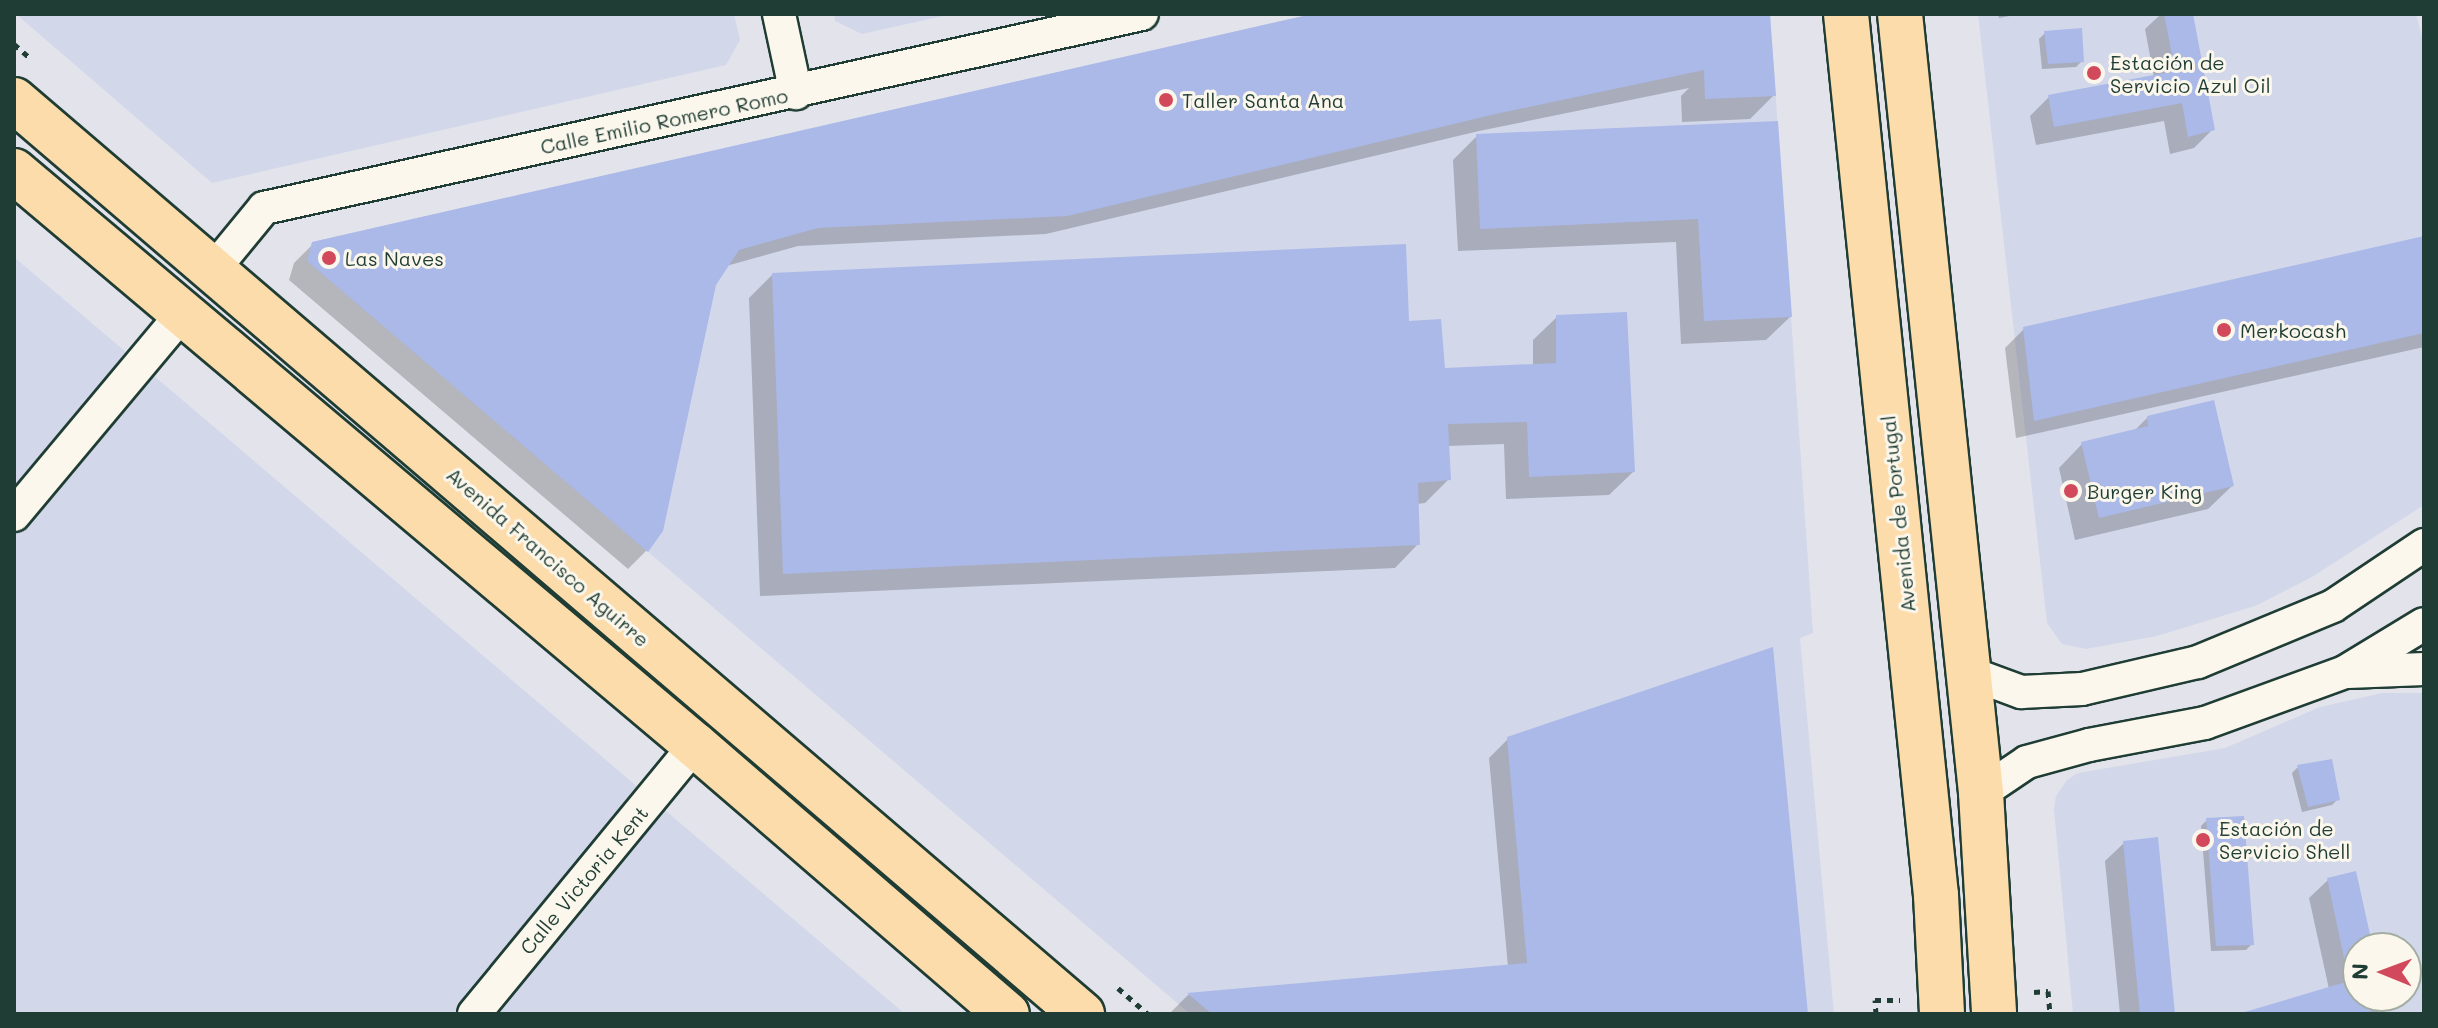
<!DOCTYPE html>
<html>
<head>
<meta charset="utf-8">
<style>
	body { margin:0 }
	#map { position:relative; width:2438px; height:1028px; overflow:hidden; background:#e3e4eb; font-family:Mali,sans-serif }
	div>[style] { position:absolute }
	.built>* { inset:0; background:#d2d7ea }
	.shadow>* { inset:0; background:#0003 }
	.building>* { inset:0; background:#abb9e9 }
	.path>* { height:5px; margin-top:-2.5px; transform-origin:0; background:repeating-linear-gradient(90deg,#1f3d34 0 6px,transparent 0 12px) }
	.roads { filter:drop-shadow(2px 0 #1f3d34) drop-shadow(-2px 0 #1f3d34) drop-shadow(0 2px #1f3d34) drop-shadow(0 -2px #1f3d34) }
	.minor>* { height:32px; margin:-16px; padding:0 16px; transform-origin:16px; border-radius:16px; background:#fbf7ec }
	.primary>* { height:44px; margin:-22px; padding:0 22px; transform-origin:22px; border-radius:22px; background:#fddcac }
	.dots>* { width:22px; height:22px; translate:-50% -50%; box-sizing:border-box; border:4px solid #fbf7ec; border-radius:50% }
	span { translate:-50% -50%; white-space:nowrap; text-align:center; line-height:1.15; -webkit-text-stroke:6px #fbf7ec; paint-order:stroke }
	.poi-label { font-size:20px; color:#1f3d34 }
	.left { translate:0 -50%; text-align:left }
	.street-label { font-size:20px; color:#1f3d34 }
	.frame { position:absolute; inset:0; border:16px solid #1f3d34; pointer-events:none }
	.north { position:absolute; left:2342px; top:932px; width:80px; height:80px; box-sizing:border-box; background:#fbf7ec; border:2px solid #a3ada2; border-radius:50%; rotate:271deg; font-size:22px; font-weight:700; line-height:32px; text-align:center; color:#1f3d34 }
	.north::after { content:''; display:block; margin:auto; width:28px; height:36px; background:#d1495b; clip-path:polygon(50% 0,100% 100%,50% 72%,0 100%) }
</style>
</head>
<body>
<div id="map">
	<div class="built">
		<i style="clip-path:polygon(16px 14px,734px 14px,740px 40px,726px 65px,212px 183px)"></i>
		<i style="clip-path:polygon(834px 14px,952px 14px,862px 34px,835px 21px)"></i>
		<i style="clip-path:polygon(1312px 14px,1770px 14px,1813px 633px,1800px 638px,1834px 1014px,1190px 1014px,307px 261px,312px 242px)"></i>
		<i style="clip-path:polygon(2416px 14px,2424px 44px,2424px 505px,2312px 577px,2255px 606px,2157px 636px,2086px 649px,2062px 644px,2047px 623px,1978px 14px)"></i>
		<i style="clip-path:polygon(14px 257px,905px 1014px,14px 1014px)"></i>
		<i style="clip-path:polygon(evenodd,2382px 693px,2424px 693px,2424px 1014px,2073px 1014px,2054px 809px,2056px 796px,2067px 780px,2078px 773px,2225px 748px,2320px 707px,2382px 693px,2358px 948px,2406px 948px,2406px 996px,2358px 996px,2358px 948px)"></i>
	</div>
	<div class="shadow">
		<i style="clip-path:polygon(1322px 14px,1768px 14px,1774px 95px,1750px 119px,1682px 122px,1681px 96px,1689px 88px,1479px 131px,1046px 234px,798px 246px,726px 266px,714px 284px,646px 551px,628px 569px,289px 280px,294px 263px,313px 244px)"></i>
		<i style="clip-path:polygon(1998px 14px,2020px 14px,1999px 18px)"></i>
		<i style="clip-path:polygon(2161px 14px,2191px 14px,2213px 129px,2194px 148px,2170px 154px,2164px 121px,2036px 145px,2030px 116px,2049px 97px,2154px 77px,2145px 29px)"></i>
		<i style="clip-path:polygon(2045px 33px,2082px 61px,2076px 67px,2042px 69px,2039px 39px)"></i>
		<i style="clip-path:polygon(1776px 123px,1790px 317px,1766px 340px,1681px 344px,1676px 242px,1458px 251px,1453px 160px,1477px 136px)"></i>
		<i style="clip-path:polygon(2424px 238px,2424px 347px,2016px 438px,2005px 348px,2024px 329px)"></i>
		<i style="clip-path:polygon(772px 275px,1407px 324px,1443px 370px,1533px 366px,1533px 340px,1557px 317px,1633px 472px,1609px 495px,1506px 499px,1504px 444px,1447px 446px,1449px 479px,1425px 503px,1417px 504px,1418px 544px,1395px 568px,760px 596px,749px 298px)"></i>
		<i style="clip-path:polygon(2148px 417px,2232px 486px,2208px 509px,2075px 540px,2059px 468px,2082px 444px,2133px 432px)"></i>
		<i style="clip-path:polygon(1508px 739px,1804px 1014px,1170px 1013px,1188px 995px,1508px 967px,1489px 758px)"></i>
		<i style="clip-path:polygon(2298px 767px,2338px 799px,2332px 805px,2302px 812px,2292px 773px)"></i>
		<i style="clip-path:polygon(2207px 820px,2252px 944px,2246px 950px,2211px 951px,2201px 826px)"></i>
		<i style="clip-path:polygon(2124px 843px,2173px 1014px,2120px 1014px,2105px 861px)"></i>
		<i style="clip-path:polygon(2328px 880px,2371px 948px,2358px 948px,2358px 996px,2382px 996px,2384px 1006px,2376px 1014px,2241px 1014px,2329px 989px,2309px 898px)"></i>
	</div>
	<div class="building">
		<i style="clip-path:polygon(1312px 14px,1770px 14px,1776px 96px,1705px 99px,1704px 70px,1500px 113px,1067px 216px,818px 228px,739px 250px,716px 285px,663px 531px,648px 552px,307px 261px,312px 242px)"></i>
		<i style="clip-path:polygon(2164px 14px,2193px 14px,2215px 130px,2188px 137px,2182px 103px,2054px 127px,2048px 95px,2175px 71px)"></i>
		<i style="clip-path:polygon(2082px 28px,2084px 62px,2048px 64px,2044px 31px)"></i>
		<i style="clip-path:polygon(1778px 121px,1792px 317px,1704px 321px,1698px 219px,1480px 229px,1476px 134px)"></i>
		<i style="clip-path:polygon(2424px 236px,2424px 333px,2034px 421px,2023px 327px)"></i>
		<i style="clip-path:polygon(1406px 244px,1409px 321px,1441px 319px,1445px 368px,1556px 363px,1556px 315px,1627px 312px,1635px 472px,1529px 477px,1527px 422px,1448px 424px,1451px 480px,1418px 483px,1420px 545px,783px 574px,772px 273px)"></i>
		<i style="clip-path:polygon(2214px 400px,2234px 486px,2099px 518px,2081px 442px,2148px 426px,2147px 416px)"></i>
		<i style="clip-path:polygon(1773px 647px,1808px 1014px,1212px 1014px,1187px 993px,1527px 963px,1507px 737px)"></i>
		<i style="clip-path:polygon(2332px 759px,2340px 800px,2308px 807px,2297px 765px)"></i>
		<i style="clip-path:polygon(2244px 816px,2254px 945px,2216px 946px,2206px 818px)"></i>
		<i style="clip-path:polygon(2158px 837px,2175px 1014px,2140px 1014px,2123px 841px)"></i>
		<i style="clip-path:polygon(2356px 871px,2373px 948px,2358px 948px,2358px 996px,2384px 996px,2386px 1007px,2360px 1014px,2238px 1014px,2349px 981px,2327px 878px)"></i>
	</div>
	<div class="path">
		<i style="left:14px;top:44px;width:23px;rotate:41deg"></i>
		<i style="left:1118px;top:988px;width:40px;rotate:41deg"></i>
		<i style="left:2034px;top:992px;width:14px;rotate:-4deg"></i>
		<i style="left:2048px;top:991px;width:23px;rotate:85deg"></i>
		<i style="left:1876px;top:1014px;width:14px;rotate:-94deg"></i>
		<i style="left:1875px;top:1000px;width:25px"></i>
	</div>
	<div class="roads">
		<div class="minor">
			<i style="left:779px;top:14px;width:81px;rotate:77.9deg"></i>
			<i style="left:213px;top:270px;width:80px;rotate:-50.6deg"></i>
			<i style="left:264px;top:208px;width:899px;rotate:-12.46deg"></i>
			<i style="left:14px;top:515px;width:262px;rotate:-50.1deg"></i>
			<i style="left:1967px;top:672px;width:58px;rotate:20.3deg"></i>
			<i style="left:2021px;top:692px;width:61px;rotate:-2.8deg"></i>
			<i style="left:2082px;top:689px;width:119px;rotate:-13.1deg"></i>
			<i style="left:2198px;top:662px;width:146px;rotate:-22.5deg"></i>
			<i style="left:2333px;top:606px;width:110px;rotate:-33.8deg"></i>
			<i style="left:2348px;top:672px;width:76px;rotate:-2.3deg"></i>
			<i style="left:1981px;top:793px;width:55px;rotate:-34deg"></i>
			<i style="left:2027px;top:762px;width:64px;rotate:-15.3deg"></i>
			<i style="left:2089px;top:745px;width:118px;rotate:-10.7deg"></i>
			<i style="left:2205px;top:723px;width:149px;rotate:-20deg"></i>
			<i style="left:2345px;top:672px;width:92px;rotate:-31.3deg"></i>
			<i style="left:474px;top:1014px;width:348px;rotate:-50.6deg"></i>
		</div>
		<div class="primary">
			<i style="left:1846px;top:14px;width:886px;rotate:84.17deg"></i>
			<i style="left:1936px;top:895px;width:119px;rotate:87.1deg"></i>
			<i style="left:1900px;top:14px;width:783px;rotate:84.06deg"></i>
			<i style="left:1981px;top:793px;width:221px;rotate:86.6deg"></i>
			<i style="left:14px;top:100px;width:1406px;rotate:40.56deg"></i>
			<i style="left:14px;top:171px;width:891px;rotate:40.13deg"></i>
			<i style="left:695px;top:745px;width:412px;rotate:40.8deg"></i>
		</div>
	</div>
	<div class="dots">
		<i style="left:2094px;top:73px;background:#d1495b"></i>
		<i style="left:1166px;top:100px;background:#d1495b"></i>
		<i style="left:329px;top:258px;background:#d1495b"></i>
		<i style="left:2224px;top:330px;background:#d1495b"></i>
		<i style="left:2071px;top:491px;background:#d1495b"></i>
		<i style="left:2203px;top:840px;background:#d1495b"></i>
	</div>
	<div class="poi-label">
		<span class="left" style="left:2110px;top:74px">Estación de<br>Servicio Azul Oil</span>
		<span class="left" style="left:1182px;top:100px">Taller Santa Ana</span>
		<span class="left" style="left:345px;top:258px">Las Naves</span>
		<span class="left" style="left:2240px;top:330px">Merkocash</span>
		<span class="left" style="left:2087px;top:491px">Burger King</span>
		<span class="left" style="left:2219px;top:840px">Estación de<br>Servicio Shell</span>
	</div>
	<div class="street-label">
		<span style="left:664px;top:121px;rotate:-12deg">Calle Emilio Romero Romo</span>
		<span style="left:1898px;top:514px;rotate:-96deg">Avenida de Portugal</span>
		<span style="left:548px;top:557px;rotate:41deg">Avenida Francisco Aguirre</span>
		<span style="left:584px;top:880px;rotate:-50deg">Calle Victoria Kent</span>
	</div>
	<div class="frame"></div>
	<div class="north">N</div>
</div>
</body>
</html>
